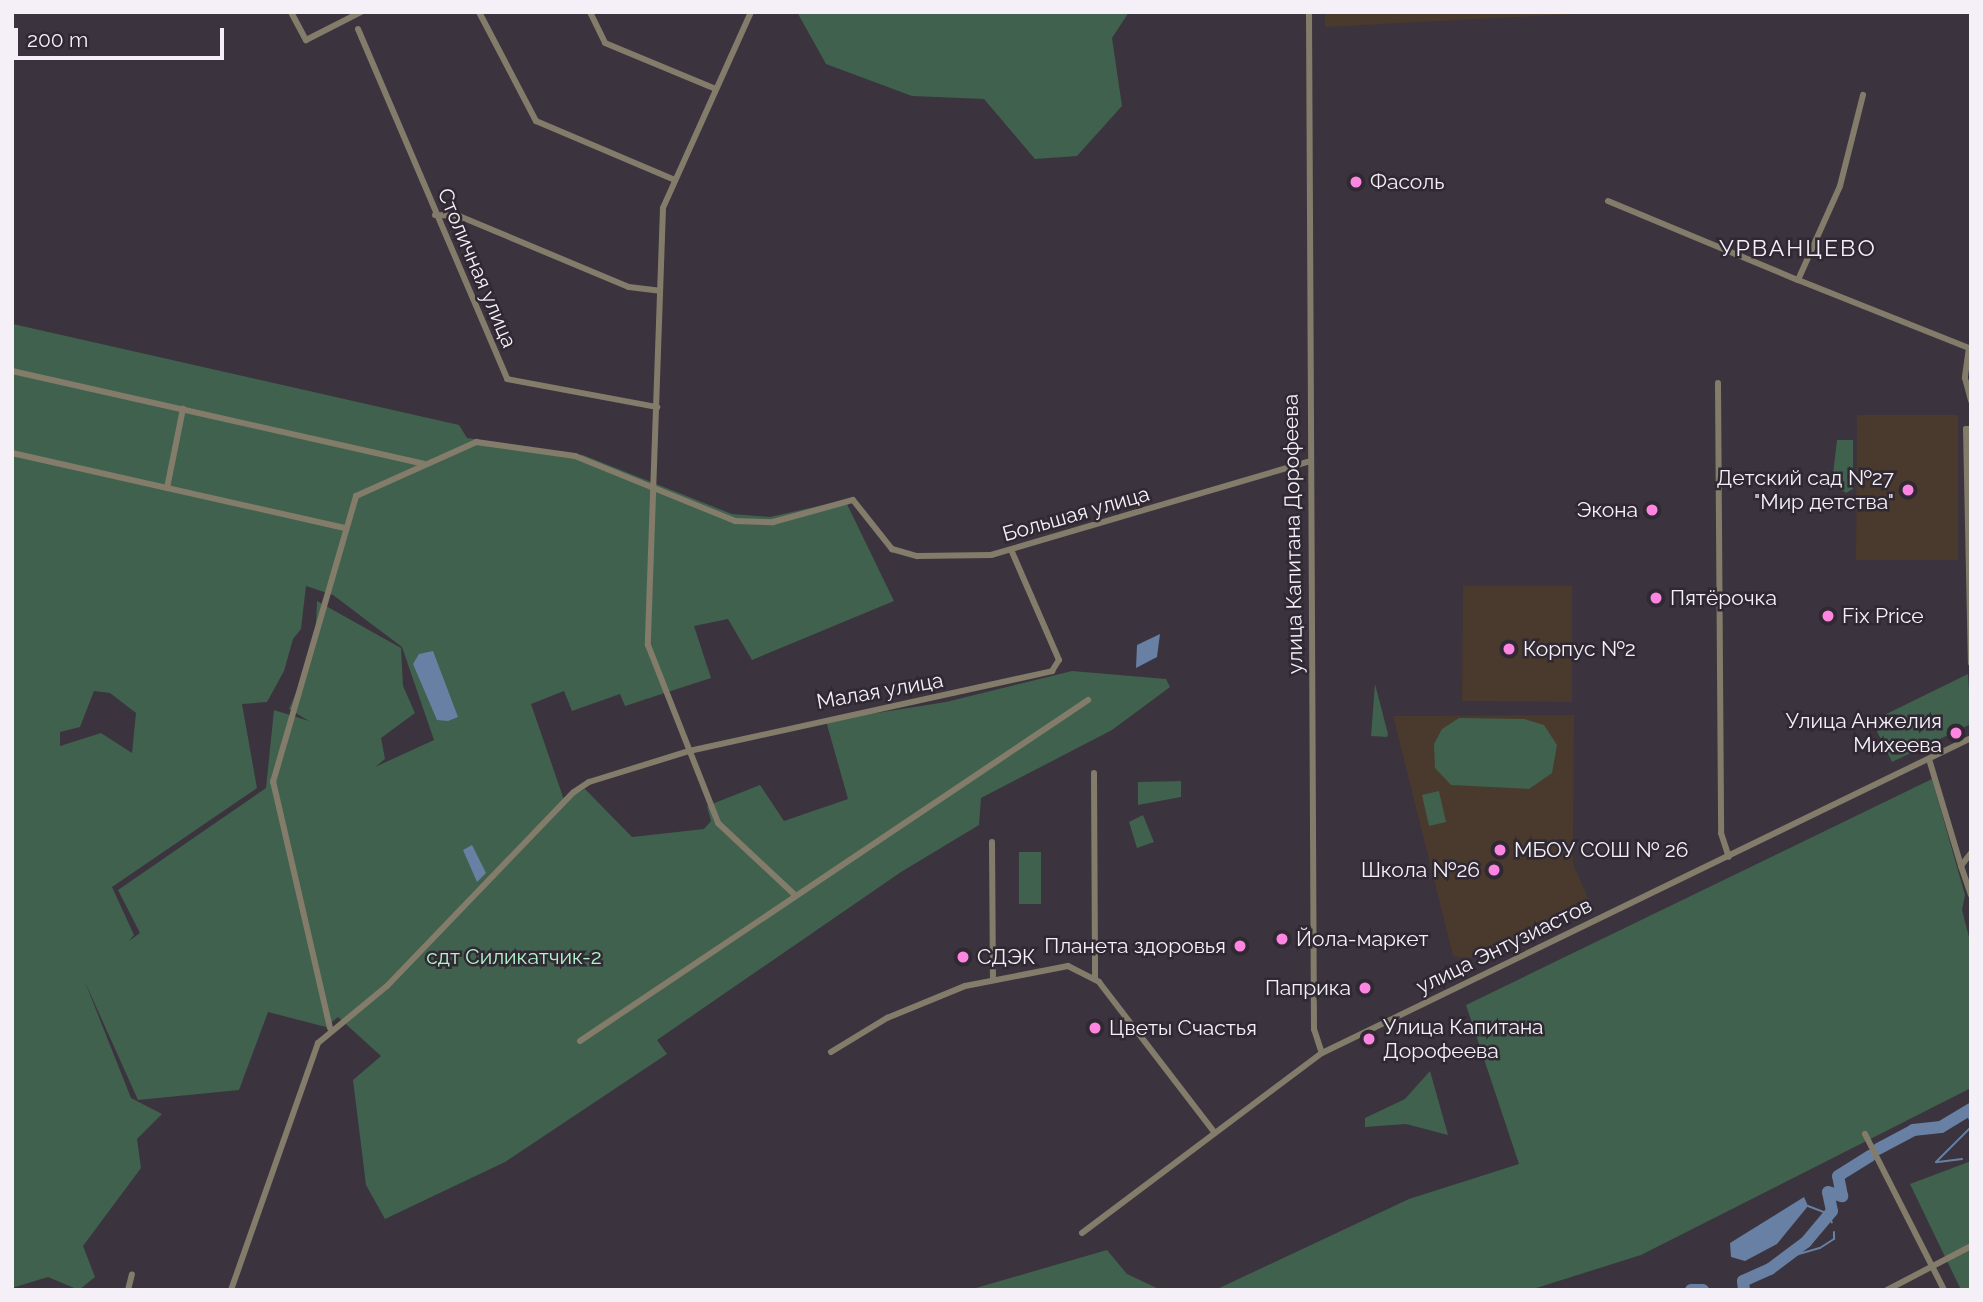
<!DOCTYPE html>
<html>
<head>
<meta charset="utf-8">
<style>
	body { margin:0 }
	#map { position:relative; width:1983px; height:1302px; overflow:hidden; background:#3b333d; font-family:Raleway,sans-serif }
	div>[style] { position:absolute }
	.education>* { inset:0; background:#493a2d }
	.green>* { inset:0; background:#40614d }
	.water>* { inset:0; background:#6780a3 }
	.stream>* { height:2px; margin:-1px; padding:0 1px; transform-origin:1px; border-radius:1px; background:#6780a3 }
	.river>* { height:12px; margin:-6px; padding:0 6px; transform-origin:6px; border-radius:6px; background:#6780a3 }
	.minor>* { height:6px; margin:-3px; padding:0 3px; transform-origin:3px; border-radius:3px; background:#837c6a }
	.dots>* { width:19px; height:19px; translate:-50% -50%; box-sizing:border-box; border:4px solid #302933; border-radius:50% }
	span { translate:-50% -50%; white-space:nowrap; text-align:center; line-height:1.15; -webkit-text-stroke:5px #302933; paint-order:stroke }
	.poi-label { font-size:21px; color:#f5f0f7 }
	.left { translate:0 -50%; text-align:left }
	.right { translate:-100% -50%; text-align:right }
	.street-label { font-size:21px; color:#f5f0f7 }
	.park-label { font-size:21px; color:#b0f5ca }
	.neighbourhood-label { font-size:23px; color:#f5f0f7; letter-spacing:2px }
	.frame { position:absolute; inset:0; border:14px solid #f5f0f7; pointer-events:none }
	.scale { position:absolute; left:14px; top:28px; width:210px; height:32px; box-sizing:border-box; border:4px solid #f5f0f7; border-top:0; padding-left:9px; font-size:21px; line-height:24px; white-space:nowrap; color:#f5f0f7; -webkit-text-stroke:5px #302933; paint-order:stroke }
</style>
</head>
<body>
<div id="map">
	<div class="education">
		<i style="clip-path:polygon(1325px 12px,1576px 12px,1576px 14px,1325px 27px)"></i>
		<i style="clip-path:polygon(1857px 415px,1958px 415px,1958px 560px,1856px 560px)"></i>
		<i style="clip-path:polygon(1463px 586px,1572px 586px,1572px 702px,1462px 701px)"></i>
		<i style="clip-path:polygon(1574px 715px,1573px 864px,1590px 902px,1470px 959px,1453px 956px,1393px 716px)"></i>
	</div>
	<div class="green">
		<i style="clip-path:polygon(797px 12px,1129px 12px,1112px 38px,1122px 106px,1077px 156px,1035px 159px,984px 99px,912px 96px,826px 64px)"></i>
		<i style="clip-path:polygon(evenodd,13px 324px,459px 425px,467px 438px,583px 455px,732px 514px,770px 517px,845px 500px,894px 601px,752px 660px,728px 619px,694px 626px,711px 678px,625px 706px,620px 694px,572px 711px,564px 691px,531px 704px,564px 800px,585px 789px,632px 837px,704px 829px,711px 821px,707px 806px,760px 785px,784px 821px,848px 799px,826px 721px,946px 702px,1072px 671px,1166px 679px,1170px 687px,1112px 730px,981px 798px,979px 825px,901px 872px,657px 1040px,667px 1054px,505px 1162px,385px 1219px,366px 1185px,353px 1080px,381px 1056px,338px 1017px,326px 1027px,268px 1012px,239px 1090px,138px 1100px,85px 982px,131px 1098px,162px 1114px,137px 1139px,141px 1168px,83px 1246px,95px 1277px,79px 1290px,48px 1277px,12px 1288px,13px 324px,306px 586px,333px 595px,402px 647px,434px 740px,375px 767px,385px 759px,381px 738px,415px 713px,403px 686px,401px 648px,317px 601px,315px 648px,289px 709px,309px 721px,274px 710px,266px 788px,118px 890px,140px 933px,129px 941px,134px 935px,112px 887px,257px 788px,242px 704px,267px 702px,284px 671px,293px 639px,301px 629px,306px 586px,13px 324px,94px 691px,110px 693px,136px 713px,132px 753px,101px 733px,60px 746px,60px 732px,80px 727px,94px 691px)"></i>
		<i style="clip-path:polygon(1837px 440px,1853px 440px,1853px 489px,1846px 493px,1832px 483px)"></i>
		<i style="clip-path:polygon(1968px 674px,1971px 724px,1892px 762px,1872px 721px)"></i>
		<i style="clip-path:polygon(1375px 684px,1388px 734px,1387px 737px,1371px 736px)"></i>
		<i style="clip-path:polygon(1459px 718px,1524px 719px,1544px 725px,1557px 745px,1552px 773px,1529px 789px,1451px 785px,1435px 768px,1434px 744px,1442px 729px)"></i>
		<i style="clip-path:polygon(1932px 779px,1965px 895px,1962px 910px,1971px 945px,1971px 1088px,1641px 1255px,1530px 1290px,1215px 1290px,1409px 1199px,1519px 1164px,1466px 1005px)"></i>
		<i style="clip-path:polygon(1181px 781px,1181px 797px,1138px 805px,1138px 782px)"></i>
		<i style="clip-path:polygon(1439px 791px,1446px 822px,1429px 826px,1422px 795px)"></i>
		<i style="clip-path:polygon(1143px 815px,1154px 842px,1137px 848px,1129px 822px)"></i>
		<i style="clip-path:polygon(1019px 852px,1041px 852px,1041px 904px,1019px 904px)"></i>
		<i style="clip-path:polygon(1430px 1071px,1448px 1135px,1406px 1124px,1365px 1127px,1365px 1118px,1405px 1099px)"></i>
		<i style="clip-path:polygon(1971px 1161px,1971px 1290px,1961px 1290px,1910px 1184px)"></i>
		<i style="clip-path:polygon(1107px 1250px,1127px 1274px,1161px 1290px,969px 1290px)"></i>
	</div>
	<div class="water">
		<i style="clip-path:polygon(1160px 634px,1157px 657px,1136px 668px,1137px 645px)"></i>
		<i style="clip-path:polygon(433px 651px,458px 717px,448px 721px,437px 720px,413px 664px,419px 654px)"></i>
		<i style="clip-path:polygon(472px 845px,486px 873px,477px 882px,463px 850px)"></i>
		<i style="clip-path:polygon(1804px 1197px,1808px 1206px,1777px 1244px,1745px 1261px,1731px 1257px,1730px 1243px)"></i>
	</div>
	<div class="stream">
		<i style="left:1966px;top:1112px;width:11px;rotate:63deg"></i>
		<i style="left:1962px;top:1159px;width:26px;rotate:173deg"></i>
		<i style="left:1936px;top:1162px;width:49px;rotate:-45deg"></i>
		<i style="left:1808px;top:1206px;width:22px;rotate:21deg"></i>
		<i style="left:1829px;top:1214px;width:9px;rotate:72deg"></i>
		<i style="left:1785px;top:1258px;width:36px;rotate:-16deg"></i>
		<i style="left:1820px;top:1248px;width:17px;rotate:-33deg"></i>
		<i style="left:1834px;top:1239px;width:7px;rotate:-90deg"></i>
	</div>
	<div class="river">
		<i style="left:1878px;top:1149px;width:40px;rotate:-28deg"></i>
		<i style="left:1913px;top:1130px;width:28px;rotate:-6deg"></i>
		<i style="left:1941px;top:1127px;width:35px;rotate:-31deg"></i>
		<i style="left:1691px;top:1290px;width:12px"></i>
		<i style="left:1744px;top:1290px;width:9px;rotate:-96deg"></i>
		<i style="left:1743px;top:1281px;width:30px;rotate:-24deg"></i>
		<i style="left:1770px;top:1269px;width:45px;rotate:-36.9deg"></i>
		<i style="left:1806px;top:1242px;width:40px;rotate:-50deg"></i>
		<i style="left:1832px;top:1211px;width:19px;rotate:-102deg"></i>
		<i style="left:1828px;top:1192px;width:15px;rotate:16deg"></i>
		<i style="left:1842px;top:1196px;width:20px;rotate:-101deg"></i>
		<i style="left:1838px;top:1176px;width:38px;rotate:-32deg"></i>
	</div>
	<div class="minor">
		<i style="left:291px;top:12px;width:32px;rotate:62deg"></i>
		<i style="left:306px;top:40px;width:62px;rotate:-27deg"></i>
		<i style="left:479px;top:12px;width:123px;rotate:62.4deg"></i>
		<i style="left:536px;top:121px;width:151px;rotate:23deg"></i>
		<i style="left:590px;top:12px;width:34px;rotate:64deg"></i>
		<i style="left:605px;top:43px;width:120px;rotate:22.5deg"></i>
		<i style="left:751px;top:12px;width:215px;rotate:114.2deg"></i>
		<i style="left:663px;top:208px;width:437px;rotate:92deg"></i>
		<i style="left:648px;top:645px;width:191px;rotate:68.5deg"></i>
		<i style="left:718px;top:823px;width:105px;rotate:43.1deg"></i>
		<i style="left:1309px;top:12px;width:1017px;rotate:89.72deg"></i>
		<i style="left:1314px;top:1029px;width:25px;rotate:72deg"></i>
		<i style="left:358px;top:29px;width:380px;rotate:66.9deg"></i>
		<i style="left:507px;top:379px;width:153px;rotate:10.6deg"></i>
		<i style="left:1608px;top:201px;width:206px;rotate:22.6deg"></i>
		<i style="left:1798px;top:280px;width:103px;rotate:-65.9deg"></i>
		<i style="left:1840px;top:186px;width:94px;rotate:-75.8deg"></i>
		<i style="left:435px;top:215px;width:24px;rotate:2deg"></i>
		<i style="left:459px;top:216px;width:184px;rotate:22.7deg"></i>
		<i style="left:629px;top:287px;width:31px;rotate:7deg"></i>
		<i style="left:1798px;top:280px;width:184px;rotate:21.7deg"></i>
		<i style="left:1969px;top:348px;width:30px;rotate:98deg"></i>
		<i style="left:1965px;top:378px;width:24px;rotate:75deg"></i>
		<i style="left:12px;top:371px;width:422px;rotate:12.7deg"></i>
		<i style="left:1718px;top:383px;width:450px;rotate:89.6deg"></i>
		<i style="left:1721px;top:833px;width:25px;rotate:72deg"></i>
		<i style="left:1971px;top:429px;width:5px;rotate:180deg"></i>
		<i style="left:1966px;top:429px;width:234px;rotate:88.8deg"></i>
		<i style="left:12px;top:453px;width:340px;rotate:12.7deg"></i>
		<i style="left:167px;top:488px;width:81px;rotate:-78.6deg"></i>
		<i style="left:1929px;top:759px;width:112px;rotate:73.3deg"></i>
		<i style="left:1094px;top:773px;width:205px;rotate:89.7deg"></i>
		<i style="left:992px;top:842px;width:136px;rotate:89.6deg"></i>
		<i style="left:1971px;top:853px;width:16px;rotate:128deg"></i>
		<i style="left:1961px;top:866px;width:31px;rotate:71deg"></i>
		<i style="left:330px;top:1028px;width:253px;rotate:-103deg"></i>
		<i style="left:273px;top:782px;width:298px;rotate:-73.8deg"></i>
		<i style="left:356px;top:496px;width:132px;rotate:-24.2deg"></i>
		<i style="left:476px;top:442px;width:100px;rotate:8deg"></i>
		<i style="left:575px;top:456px;width:173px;rotate:22.1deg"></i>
		<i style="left:735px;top:521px;width:38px;rotate:2deg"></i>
		<i style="left:773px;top:522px;width:83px;rotate:-15.4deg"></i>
		<i style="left:853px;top:500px;width:63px;rotate:51.5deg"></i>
		<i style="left:892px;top:549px;width:26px;rotate:16deg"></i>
		<i style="left:917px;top:556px;width:74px;rotate:-0.8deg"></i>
		<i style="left:991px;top:555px;width:330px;rotate:-16.4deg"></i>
		<i style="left:580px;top:1041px;width:612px;rotate:-33.87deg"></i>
		<i style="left:831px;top:1052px;width:66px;rotate:-31.3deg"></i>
		<i style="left:887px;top:1018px;width:84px;rotate:-22.3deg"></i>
		<i style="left:965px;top:986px;width:105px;rotate:-11deg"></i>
		<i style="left:1068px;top:966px;width:35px;rotate:27deg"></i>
		<i style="left:1099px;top:982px;width:189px;rotate:52.5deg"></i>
		<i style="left:1865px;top:1134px;width:175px;rotate:63.1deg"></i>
		<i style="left:1082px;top:1233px;width:300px;rotate:-36.9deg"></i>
		<i style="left:1322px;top:1053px;width:721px;rotate:-25.89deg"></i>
		<i style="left:128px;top:1290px;width:16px;rotate:-76deg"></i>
		<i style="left:231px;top:1290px;width:262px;rotate:-70.6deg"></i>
		<i style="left:318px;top:1043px;width:89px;rotate:-39.6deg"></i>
		<i style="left:387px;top:986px;width:269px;rotate:-46.1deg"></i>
		<i style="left:574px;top:792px;width:18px;rotate:-34deg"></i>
		<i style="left:589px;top:782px;width:105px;rotate:-17.2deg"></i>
		<i style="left:689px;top:751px;width:372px;rotate:-12.4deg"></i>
		<i style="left:1052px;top:671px;width:13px;rotate:-58deg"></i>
		<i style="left:1059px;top:660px;width:118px;rotate:-113.5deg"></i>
		<i style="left:1887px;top:1290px;width:95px;rotate:-27.6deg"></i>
	</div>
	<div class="dots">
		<i style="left:1356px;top:182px;background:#fe86e1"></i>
		<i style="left:1908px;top:490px;background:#fe86e1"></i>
		<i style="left:1652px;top:510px;background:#fe86e1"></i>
		<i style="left:1656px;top:598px;background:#fe86e1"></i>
		<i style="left:1828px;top:616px;background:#fe86e1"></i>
		<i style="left:1509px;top:649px;background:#fe86e1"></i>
		<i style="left:1956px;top:733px;background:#fe86e1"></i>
		<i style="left:1500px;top:850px;background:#fe86e1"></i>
		<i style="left:1494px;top:870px;background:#fe86e1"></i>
		<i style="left:1282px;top:939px;background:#fe86e1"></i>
		<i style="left:1240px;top:946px;background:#fe86e1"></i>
		<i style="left:963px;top:957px;background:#fe86e1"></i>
		<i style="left:1365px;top:988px;background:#fe86e1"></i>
		<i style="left:1095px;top:1028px;background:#fe86e1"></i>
		<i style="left:1369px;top:1039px;background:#fe86e1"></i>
	</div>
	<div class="poi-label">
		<span class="left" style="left:1370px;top:182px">Фасоль</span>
		<span class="right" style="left:1894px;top:490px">Детский сад №27<br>"Мир детства"</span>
		<span class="right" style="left:1638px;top:510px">Экона</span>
		<span class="left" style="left:1670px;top:598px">Пятёрочка</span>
		<span class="left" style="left:1842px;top:616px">Fix Price</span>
		<span class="left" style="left:1523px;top:649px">Корпус №2</span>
		<span class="right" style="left:1942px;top:733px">Улица Анжелия<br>Михеева</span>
		<span class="left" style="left:1514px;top:850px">МБОУ СОШ № 26</span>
		<span class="right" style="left:1480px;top:870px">Школа №26</span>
		<span class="left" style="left:1296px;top:939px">Йола-маркет</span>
		<span class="right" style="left:1226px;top:946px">Планета здоровья</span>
		<span class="left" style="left:977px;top:957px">СДЭК</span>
		<span class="right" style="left:1351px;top:988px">Паприка</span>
		<span class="left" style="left:1383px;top:1039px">Улица Капитана<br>Дорофеева</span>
		<span class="left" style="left:1109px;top:1028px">Цветы Счастья</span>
	</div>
	<div class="street-label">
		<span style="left:477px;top:268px;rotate:67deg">Столичная улица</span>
		<span style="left:1076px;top:514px;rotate:-16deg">Большая улица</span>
		<span style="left:1293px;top:534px;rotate:-91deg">улица Капитана Дорофеева</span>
		<span style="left:880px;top:691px;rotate:-10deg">Малая улица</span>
		<span style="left:1504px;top:946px;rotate:-26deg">улица Энтузиастов</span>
	</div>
	<div class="park-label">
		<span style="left:514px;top:957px">сдт Силикатчик-2</span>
	</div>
	<div class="neighbourhood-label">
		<span style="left:1798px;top:248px">УРВАНЦЕВО</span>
	</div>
	<div class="frame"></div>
	<div class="scale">200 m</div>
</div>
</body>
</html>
